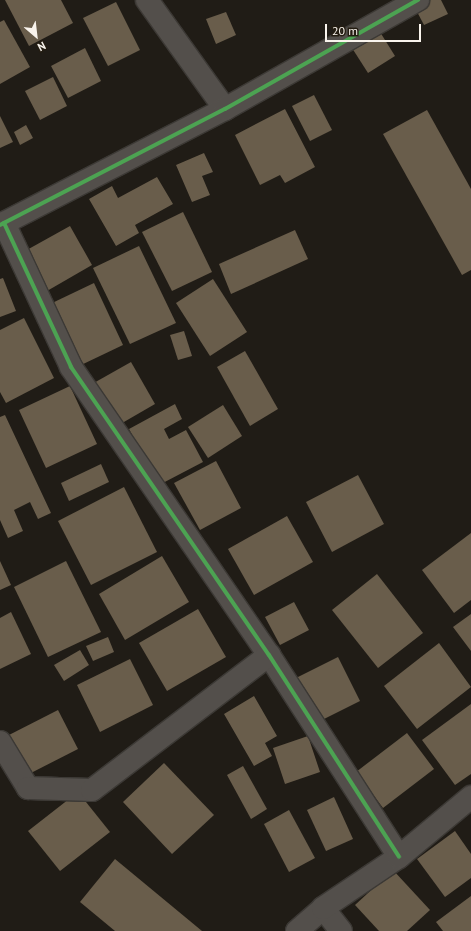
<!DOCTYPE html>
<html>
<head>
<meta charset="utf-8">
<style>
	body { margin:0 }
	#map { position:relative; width:471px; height:931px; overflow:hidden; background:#201c16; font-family:"PT Sans",sans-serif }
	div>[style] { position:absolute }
	.building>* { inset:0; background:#695d4b }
	.roads { filter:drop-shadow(1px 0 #3c3935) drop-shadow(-1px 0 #3c3935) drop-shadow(0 1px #3c3935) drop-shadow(0 -1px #3c3935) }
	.minor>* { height:22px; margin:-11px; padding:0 11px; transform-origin:11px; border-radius:11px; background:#534f4b }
	.cycleway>* { height:4px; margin:-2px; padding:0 2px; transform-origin:2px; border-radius:2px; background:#4ca352 }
	span { translate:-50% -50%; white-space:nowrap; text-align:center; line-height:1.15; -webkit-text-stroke:4px #241d12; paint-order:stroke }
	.north { position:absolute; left:16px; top:16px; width:40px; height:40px; -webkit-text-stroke:3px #241d12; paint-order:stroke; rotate:152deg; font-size:11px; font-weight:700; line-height:16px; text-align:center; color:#f9f4ed }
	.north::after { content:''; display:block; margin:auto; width:14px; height:18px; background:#f9f4ed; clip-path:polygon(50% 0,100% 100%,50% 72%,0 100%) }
	.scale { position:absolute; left:325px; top:24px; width:96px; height:18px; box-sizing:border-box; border:2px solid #f9f4ed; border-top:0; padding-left:5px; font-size:12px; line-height:14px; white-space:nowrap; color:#f9f4ed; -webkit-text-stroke:3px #241d12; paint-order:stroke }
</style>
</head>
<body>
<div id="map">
	<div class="building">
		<i style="clip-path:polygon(5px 0,61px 0,73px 23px,29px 46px)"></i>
		<i style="clip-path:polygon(426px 0,441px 0,448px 14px,424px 25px,414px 6px)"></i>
		<i style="clip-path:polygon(116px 2px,140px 50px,108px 66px,83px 18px)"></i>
		<i style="clip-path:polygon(226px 12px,236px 35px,216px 44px,206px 19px)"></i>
		<i style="clip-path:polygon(4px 20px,30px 67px,0 84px,0 22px)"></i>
		<i style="clip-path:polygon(380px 32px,395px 56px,368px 73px,352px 48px)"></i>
		<i style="clip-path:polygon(85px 48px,101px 81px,68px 98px,51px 66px)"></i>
		<i style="clip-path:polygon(53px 77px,67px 106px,40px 120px,25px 91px)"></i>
		<i style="clip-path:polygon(314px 95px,332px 130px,310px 141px,292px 106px)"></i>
		<i style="clip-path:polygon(285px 109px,315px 167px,285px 183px,280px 175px,260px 185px,235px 135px)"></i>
		<i style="clip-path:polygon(427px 110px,471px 189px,471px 270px,462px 275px,383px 134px)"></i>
		<i style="clip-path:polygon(0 116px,13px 142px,0 148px)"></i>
		<i style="clip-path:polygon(26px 125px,33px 138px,20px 145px,14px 132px)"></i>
		<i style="clip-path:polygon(204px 153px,213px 172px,202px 176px,210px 195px,192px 202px,176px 165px)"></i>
		<i style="clip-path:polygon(157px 177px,173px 204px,135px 225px,139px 233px,116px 246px,89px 199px,112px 186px,118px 198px)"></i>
		<i style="clip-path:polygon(183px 212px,212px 272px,172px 291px,142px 232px)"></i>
		<i style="clip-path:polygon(70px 226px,92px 265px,47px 291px,25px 251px)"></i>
		<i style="clip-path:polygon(295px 230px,308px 259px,231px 294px,219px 264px)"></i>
		<i style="clip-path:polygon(139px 246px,176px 323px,130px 344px,93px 268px)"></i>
		<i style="clip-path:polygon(3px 278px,16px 311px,0 317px,0 279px)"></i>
		<i style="clip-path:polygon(213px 279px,247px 332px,210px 356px,176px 303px)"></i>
		<i style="clip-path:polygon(94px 283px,123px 345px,79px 366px,50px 304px)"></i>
		<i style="clip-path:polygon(24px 318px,54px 378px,6px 403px,0 392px,0 330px)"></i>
		<i style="clip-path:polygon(184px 331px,192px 356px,178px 360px,170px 335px)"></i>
		<i style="clip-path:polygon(245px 351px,278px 409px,250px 426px,217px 367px)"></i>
		<i style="clip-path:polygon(131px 362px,155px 404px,117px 426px,92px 384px)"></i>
		<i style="clip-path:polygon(70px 386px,97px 444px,46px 468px,19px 410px)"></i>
		<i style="clip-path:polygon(175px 404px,182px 419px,164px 429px,169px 439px,186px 430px,203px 462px,159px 485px,129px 429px)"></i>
		<i style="clip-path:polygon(223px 405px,242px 436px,208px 458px,188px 427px)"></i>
		<i style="clip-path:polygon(5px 415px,51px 513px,38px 519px,30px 502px,14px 510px,23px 531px,8px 538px,0 520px,0 417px)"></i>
		<i style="clip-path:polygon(216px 461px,241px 508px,200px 530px,174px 483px)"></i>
		<i style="clip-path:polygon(101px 464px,109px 482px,69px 501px,61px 483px)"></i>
		<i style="clip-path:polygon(358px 475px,384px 524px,332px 552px,306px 502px)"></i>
		<i style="clip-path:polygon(124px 487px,157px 552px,91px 585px,58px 521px)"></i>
		<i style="clip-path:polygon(287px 516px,313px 562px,254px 595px,228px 549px)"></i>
		<i style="clip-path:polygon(471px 533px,471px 600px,454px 613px,422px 570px)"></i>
		<i style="clip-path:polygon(162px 556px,189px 602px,125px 640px,99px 594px)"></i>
		<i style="clip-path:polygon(0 561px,11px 585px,0 590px)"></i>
		<i style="clip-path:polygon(66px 561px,101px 632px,48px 657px,14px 587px)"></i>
		<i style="clip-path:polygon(377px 574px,423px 633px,378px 668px,332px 610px)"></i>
		<i style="clip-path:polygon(294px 602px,309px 630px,280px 645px,265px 617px)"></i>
		<i style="clip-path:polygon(198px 609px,226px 657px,167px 691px,139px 643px)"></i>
		<i style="clip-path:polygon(11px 612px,31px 654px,0 669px,0 618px)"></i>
		<i style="clip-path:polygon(471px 614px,471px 651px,453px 627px)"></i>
		<i style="clip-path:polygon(108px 637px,114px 652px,93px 661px,86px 646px)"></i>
		<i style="clip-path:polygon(439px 643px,471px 687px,417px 729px,384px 686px)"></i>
		<i style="clip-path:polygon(80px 650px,89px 665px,64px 681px,54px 665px)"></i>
		<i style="clip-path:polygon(338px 657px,360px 701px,316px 723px,294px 679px)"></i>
		<i style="clip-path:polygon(130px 659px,153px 705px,100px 732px,77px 685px)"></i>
		<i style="clip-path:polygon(254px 696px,277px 736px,265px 743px,272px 756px,254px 766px,224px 714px)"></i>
		<i style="clip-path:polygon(471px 704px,471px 774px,455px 785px,422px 740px)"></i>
		<i style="clip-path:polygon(58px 710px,78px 749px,27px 775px,7px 736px)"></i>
		<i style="clip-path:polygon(407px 733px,434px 769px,383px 808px,356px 772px)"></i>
		<i style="clip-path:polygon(308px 736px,320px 772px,285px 784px,273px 748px)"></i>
		<i style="clip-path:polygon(164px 763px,214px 815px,172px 854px,123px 802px)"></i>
		<i style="clip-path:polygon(243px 766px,267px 809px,251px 819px,227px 775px)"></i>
		<i style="clip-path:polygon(78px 792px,110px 832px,60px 871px,28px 831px)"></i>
		<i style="clip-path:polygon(334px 797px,353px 839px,326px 851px,307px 810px)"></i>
		<i style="clip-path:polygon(289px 810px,315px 858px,289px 872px,264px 824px)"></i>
		<i style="clip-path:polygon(455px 831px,471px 854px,471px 878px,445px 897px,417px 859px)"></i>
		<i style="clip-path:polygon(115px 859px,202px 931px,115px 931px,80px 902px)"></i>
		<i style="clip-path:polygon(393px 870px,430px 910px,407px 931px,379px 931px,355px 905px)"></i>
		<i style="clip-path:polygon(471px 896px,471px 931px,443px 931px,436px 922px)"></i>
	</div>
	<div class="roads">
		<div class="minor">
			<i style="left:147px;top:0;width:134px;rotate:54.4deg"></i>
			<i style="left:4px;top:223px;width:159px;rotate:65deg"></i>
			<i style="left:71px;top:367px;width:349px;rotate:55.5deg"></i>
			<i style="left:269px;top:655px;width:240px;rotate:57.2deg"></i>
			<i style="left:0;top:225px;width:253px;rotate:-27.3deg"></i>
			<i style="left:225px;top:109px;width:222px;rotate:-29.5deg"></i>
			<i style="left:0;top:742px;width:54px;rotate:58.7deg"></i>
			<i style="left:28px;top:788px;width:64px;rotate:1.8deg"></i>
			<i style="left:92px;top:790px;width:223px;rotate:-37.3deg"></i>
			<i style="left:323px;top:908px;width:29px;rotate:52deg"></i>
			<i style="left:297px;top:931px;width:35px;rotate:-41deg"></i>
			<i style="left:323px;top:908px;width:92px;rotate:-33.9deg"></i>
			<i style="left:399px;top:857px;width:94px;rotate:-39.8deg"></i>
		</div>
	</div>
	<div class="cycleway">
		<i style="left:4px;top:223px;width:159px;rotate:65deg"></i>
		<i style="left:71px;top:367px;width:349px;rotate:55.5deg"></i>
		<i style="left:269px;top:655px;width:240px;rotate:57.2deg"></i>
		<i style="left:0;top:225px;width:253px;rotate:-27.3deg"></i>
		<i style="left:225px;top:109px;width:222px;rotate:-29.5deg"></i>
	</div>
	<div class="north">N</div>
	<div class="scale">20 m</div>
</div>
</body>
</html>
